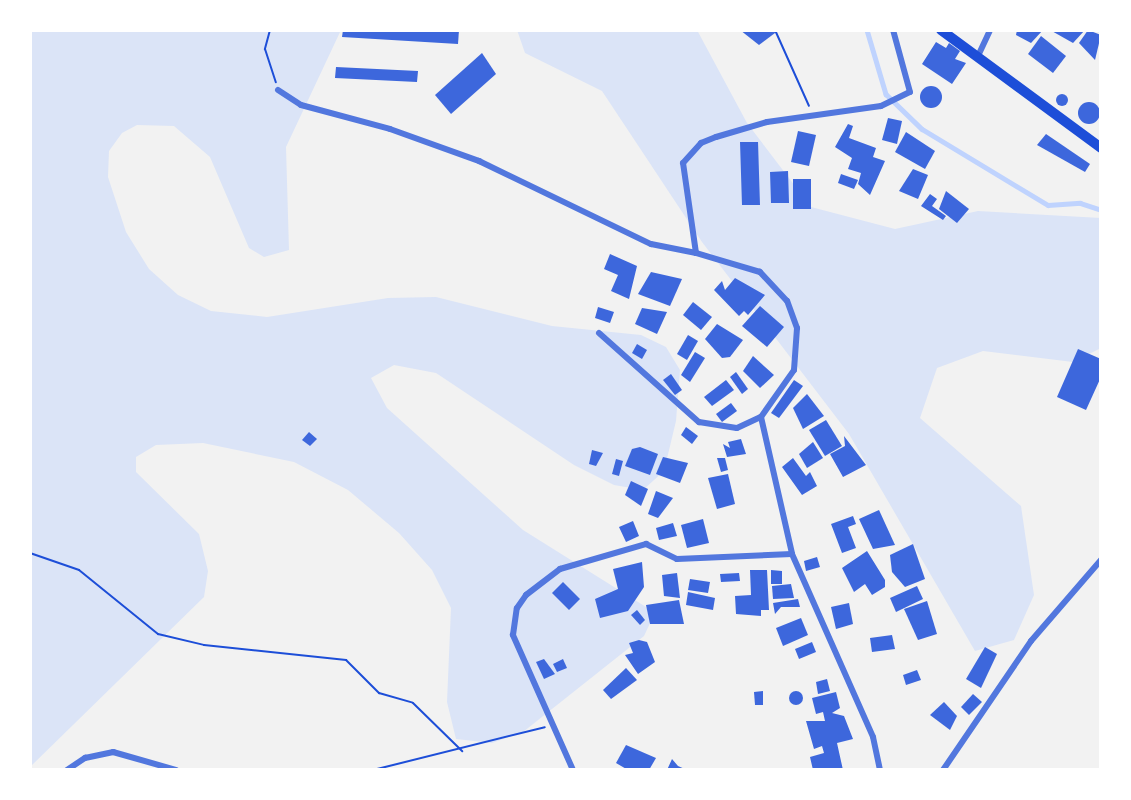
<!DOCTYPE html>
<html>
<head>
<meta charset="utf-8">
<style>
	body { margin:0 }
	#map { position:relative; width:1131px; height:800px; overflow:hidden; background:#f2f2f2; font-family:Ubuntu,sans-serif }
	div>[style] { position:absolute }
	.green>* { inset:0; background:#dbe4f7 }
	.stream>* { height:4.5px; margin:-2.25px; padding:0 2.25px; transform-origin:2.25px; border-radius:2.25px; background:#bfd3fe }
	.building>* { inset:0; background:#3d67dc }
	.round { border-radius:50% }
	.path>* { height:2px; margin:-1px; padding:0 1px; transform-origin:1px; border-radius:1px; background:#1d4ed8 }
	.minor>* { height:6px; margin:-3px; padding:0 3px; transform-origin:3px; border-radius:3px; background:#5277de }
	.secondary>* { height:10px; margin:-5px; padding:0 5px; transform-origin:5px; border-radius:5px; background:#1d4ed8 }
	span { translate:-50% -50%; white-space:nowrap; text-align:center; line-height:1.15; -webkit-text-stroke:6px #fff; paint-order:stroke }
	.frame { position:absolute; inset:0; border:32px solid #fff; pointer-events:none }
</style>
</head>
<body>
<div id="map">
	<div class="green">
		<i style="clip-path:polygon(30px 30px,341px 30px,286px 147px,289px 250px,264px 257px,249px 248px,210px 157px,174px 126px,137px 125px,122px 133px,109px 151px,108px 177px,126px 232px,149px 269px,178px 295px,211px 311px,267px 317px,388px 298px,436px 297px,552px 326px,641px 335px,666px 347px,680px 370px,676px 421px,664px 471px,643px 490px,614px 485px,574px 465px,436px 373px,394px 365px,371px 378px,387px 408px,523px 530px,646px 607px,652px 619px,644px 636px,523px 732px,492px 743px,456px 739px,447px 702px,451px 608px,432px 570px,399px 533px,348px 490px,294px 462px,203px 443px,156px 445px,136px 457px,136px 472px,199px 534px,208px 571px,204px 597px,30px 767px)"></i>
		<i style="clip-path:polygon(517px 30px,697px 30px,747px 123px,811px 207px,895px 229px,978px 211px,1101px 218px,1101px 348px,1073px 362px,983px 351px,937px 368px,920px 418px,1021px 506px,1034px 595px,1014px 640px,975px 651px,849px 434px,702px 242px,602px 91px,525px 53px)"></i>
	</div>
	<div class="stream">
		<i style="left:867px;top:30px;width:67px;rotate:73.5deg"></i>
		<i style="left:886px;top:94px;width:50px;rotate:44.2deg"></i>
		<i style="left:922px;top:129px;width:147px;rotate:31.1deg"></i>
		<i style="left:1048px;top:205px;width:32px;rotate:-4deg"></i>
		<i style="left:1080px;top:203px;width:22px;rotate:18deg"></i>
	</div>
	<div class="building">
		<i style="clip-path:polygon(343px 30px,459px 30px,458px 44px,342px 37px)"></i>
		<i style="clip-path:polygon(740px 30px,779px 30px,759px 45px)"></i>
		<i style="clip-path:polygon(1017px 30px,1043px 30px,1031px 43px,1016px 35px)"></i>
		<i style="clip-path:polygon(1050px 30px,1085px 30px,1073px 43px)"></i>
		<i style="clip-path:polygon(1088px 30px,1101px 35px,1095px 60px,1079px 43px)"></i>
		<i style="clip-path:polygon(1041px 36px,1066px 56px,1053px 73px,1028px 54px)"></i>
		<i style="clip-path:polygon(936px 42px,946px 48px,949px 43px,960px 51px,955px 59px,966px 63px,952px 84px,922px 64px)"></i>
		<i style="clip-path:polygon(482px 53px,496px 74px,451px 114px,435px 95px)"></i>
		<i style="clip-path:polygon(336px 67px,418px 71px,417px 82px,335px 78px)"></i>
		<i class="round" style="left:920px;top:86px;width:22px;height:22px"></i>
		<i class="round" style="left:1056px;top:94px;width:12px;height:12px"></i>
		<i class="round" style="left:1078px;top:102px;width:22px;height:22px"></i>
		<i style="clip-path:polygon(888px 118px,902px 121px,897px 144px,882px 140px)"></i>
		<i style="clip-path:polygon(848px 124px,853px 126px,849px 138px,876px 148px,873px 157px,885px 161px,870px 195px,858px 184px,861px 173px,848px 169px,852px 158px,835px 147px)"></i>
		<i style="clip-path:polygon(798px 131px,816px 135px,809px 166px,791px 162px)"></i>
		<i style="clip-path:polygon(906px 132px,935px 151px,925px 169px,895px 152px)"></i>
		<i style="clip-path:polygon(1046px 134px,1090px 164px,1085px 172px,1037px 145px)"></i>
		<i style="clip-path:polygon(740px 142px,758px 142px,760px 205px,742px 205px)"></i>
		<i style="clip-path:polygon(913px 169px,928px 175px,918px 199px,899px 191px)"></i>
		<i style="clip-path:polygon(788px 171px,789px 203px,771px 203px,770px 172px)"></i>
		<i style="clip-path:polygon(841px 174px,858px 180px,854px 189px,838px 183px)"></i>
		<i style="clip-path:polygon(793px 179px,811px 179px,811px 209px,793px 209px)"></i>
		<i style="clip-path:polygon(946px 191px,969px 209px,957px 223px,939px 209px)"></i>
		<i style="clip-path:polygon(930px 194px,937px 199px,932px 206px,946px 216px,943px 220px,921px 206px)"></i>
		<i style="clip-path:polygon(610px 254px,637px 266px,629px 299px,611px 291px,618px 275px,604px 269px)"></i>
		<i style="clip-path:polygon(651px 272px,682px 279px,670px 306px,638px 294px)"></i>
		<i style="clip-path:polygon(735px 278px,765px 295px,748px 315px,744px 311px,739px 316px,714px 290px,722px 281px,725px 290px)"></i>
		<i style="clip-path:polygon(693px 302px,712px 317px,701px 330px,683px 315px)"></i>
		<i style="clip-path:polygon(760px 306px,784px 327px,767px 347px,742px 326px)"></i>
		<i style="clip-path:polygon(598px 307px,614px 312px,610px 323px,595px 318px)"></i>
		<i style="clip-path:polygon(642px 308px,667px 312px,657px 334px,635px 324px)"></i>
		<i style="clip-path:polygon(717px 324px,743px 340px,730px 357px,722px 358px,705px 339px)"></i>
		<i style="clip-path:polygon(688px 335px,698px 341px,687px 360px,677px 354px)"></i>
		<i style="clip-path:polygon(637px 344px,647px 350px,642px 359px,632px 353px)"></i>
		<i style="clip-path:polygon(1078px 349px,1101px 359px,1101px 377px,1086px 410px,1057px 397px)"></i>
		<i style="clip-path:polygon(695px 352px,705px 358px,690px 382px,681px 375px)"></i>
		<i style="clip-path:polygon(753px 356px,774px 375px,760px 388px,743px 371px)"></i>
		<i style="clip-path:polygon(736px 372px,748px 389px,742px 394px,730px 377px)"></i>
		<i style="clip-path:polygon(671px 374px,682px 390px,675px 395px,663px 380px)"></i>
		<i style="clip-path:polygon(726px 380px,734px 390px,712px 406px,704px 397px)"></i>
		<i style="clip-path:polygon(794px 380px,803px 386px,779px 418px,771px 413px)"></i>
		<i style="clip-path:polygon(807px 394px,824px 416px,803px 429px,793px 408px)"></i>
		<i style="clip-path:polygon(731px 403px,737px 411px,722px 422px,716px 414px)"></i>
		<i style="clip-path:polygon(826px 420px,842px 446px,825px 456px,809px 430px)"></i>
		<i style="clip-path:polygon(686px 427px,698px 436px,692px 444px,681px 435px)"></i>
		<i style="clip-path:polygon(309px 432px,317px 439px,310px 446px,302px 440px)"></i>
		<i style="clip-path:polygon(844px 436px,866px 465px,843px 477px,830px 454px,845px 446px)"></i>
		<i style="clip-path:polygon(741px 439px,746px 454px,727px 457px,723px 444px,730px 448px,728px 442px)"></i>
		<i style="clip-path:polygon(813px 442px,823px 458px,807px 468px,799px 454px)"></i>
		<i style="clip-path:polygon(640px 447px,658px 454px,650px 475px,625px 466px,632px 449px)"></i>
		<i style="clip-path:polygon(592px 450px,603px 453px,596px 466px,589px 464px)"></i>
		<i style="clip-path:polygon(663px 457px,688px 463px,680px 483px,656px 474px)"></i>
		<i style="clip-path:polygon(717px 458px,725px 458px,728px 470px,721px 472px)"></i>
		<i style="clip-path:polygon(793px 458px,806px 476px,810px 472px,817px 486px,802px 495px,782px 467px)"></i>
		<i style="clip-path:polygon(616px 459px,623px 461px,619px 476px,612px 474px)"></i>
		<i style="clip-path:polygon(728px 474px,735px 504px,717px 509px,708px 478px)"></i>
		<i style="clip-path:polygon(631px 481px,648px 489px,641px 506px,625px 495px)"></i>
		<i style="clip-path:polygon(656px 491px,673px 498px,658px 518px,648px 514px)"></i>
		<i style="clip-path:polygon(879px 510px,895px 545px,873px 549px,859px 519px)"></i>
		<i style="clip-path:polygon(853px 516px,856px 524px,848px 527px,856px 548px,842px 553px,831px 524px)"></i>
		<i style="clip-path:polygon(703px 519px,709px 543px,687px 548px,681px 525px)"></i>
		<i style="clip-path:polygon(633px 521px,639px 536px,626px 542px,619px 527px)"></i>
		<i style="clip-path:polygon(673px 523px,677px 536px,659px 540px,656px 528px)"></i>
		<i style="clip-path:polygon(913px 544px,925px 579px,905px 587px,892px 572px,890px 555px)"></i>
		<i style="clip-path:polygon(867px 551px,885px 580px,885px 587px,872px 595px,865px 584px,854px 592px,842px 568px)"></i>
		<i style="clip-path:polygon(817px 557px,820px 567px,806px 571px,804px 561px)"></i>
		<i style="clip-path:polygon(642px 562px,644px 587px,628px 611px,600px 618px,595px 599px,618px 589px,613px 569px)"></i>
		<i style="clip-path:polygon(750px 570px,767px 570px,769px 610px,761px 610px,761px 616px,736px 614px,735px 596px,751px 595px)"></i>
		<i style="clip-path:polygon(771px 570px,782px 571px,782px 584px,771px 584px)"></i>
		<i style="clip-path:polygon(677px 573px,680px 598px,664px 596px,662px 575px)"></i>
		<i style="clip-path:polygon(739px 573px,740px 581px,721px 582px,720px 574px)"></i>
		<i style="clip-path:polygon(690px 579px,710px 582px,708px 593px,688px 590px)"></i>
		<i style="clip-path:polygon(563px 582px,580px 599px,569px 610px,552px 593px)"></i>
		<i style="clip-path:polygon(791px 584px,794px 598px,773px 599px,772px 586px)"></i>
		<i style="clip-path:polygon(917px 586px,923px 599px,896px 612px,890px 598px)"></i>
		<i style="clip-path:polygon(688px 592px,715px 598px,713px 610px,686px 605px)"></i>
		<i style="clip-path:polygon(798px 599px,800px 607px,781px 607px,775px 614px,773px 603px)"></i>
		<i style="clip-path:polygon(679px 600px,684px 624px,650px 624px,646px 605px)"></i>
		<i style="clip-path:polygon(927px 601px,937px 634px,918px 640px,904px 609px)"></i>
		<i style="clip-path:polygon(849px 603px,853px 624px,836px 629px,831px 607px)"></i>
		<i style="clip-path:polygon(637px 610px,645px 620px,640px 625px,631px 615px)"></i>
		<i style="clip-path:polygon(801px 618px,808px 635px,783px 646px,776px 628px)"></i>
		<i style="clip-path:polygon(892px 635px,895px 649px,872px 652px,870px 638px)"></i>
		<i style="clip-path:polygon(639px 640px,647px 642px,655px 662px,638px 674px,625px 655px,633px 653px,629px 643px)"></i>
		<i style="clip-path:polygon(812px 642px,816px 652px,799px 659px,795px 649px)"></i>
		<i style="clip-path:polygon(985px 647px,997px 654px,981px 688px,966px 679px)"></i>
		<i style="clip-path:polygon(544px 659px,555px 674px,544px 679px,536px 662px)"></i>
		<i style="clip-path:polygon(563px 659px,567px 668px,557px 672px,553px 664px)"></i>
		<i style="clip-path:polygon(626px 668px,637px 680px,611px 699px,603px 690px)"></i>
		<i style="clip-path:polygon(917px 670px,921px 680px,906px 685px,903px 675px)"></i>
		<i style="clip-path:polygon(827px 679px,830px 691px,818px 694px,816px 682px)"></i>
		<i style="clip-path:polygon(763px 691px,763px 705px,755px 705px,754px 692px)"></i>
		<i class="round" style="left:789px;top:691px;width:14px;height:14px"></i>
		<i style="clip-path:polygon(836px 692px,840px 708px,832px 713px,844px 716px,853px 739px,837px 743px,843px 770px,813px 770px,810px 757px,824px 753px,822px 746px,814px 749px,806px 721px,825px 721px,823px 712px,816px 714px,812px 698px)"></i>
		<i style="clip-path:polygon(973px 694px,982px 702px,969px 715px,961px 707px)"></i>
		<i style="clip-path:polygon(944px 702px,957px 716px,950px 730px,930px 715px)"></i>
		<i style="clip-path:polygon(626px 745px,656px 758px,649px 770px,628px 770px,616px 763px)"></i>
		<i style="clip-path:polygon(672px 759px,678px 766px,687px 770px,660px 770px,667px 770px)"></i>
	</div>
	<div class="path">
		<i style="left:270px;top:30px;width:20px;rotate:105deg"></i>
		<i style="left:265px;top:49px;width:35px;rotate:72deg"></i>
		<i style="left:775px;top:30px;width:83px;rotate:65.9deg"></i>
		<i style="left:30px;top:553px;width:52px;rotate:19.1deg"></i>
		<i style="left:79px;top:570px;width:102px;rotate:39deg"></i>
		<i style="left:158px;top:634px;width:47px;rotate:13.4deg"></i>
		<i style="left:204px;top:645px;width:143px;rotate:6deg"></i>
		<i style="left:346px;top:660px;width:47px;rotate:45deg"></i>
		<i style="left:379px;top:693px;width:35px;rotate:16deg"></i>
		<i style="left:413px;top:703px;width:69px;rotate:44.4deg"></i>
		<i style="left:373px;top:770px;width:177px;rotate:-14deg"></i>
	</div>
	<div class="minor">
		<i style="left:978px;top:56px;width:29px;rotate:-65deg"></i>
		<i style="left:278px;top:90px;width:27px;rotate:33deg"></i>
		<i style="left:301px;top:105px;width:92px;rotate:15.1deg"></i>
		<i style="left:390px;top:129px;width:95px;rotate:19.8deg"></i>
		<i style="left:479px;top:161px;width:191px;rotate:25.8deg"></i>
		<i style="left:651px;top:244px;width:46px;rotate:11.3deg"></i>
		<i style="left:599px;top:333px;width:134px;rotate:41.7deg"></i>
		<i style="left:699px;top:422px;width:38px;rotate:9deg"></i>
		<i style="left:737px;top:428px;width:26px;rotate:-25deg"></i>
		<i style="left:761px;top:417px;width:57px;rotate:-54.9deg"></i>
		<i style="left:794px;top:370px;width:42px;rotate:-85.9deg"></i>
		<i style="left:797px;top:328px;width:29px;rotate:-110deg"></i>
		<i style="left:787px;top:301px;width:40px;rotate:-133deg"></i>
		<i style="left:760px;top:272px;width:67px;rotate:-163.5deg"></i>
		<i style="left:696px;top:253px;width:91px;rotate:-98.2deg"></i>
		<i style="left:683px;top:163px;width:27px;rotate:-48deg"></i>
		<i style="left:701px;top:143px;width:16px;rotate:-22deg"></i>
		<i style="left:716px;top:137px;width:53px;rotate:-16.4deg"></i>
		<i style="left:767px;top:122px;width:115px;rotate:-8deg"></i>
		<i style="left:881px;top:106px;width:32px;rotate:-26deg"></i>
		<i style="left:910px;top:92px;width:64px;rotate:-105.3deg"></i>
		<i style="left:761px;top:417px;width:140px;rotate:77.2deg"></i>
		<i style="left:792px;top:554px;width:200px;rotate:66.1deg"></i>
		<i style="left:873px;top:737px;width:34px;rotate:78deg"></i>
		<i style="left:67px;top:770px;width:22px;rotate:-34deg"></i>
		<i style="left:85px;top:758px;width:29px;rotate:-12deg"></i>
		<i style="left:113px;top:752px;width:66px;rotate:15.9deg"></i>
		<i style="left:573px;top:770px;width:148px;rotate:-114deg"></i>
		<i style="left:513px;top:635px;width:27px;rotate:-82deg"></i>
		<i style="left:517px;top:608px;width:16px;rotate:-55deg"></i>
		<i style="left:526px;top:595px;width:43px;rotate:-37.4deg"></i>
		<i style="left:560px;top:569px;width:90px;rotate:-16.2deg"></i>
		<i style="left:646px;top:544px;width:34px;rotate:26deg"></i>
		<i style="left:677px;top:559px;width:115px;rotate:-2.5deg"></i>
		<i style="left:943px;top:770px;width:156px;rotate:-55.7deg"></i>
		<i style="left:1031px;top:641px;width:107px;rotate:-49.2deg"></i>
	</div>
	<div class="secondary">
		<i style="left:941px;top:30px;width:199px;rotate:36.4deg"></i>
	</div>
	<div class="frame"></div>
</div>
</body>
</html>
